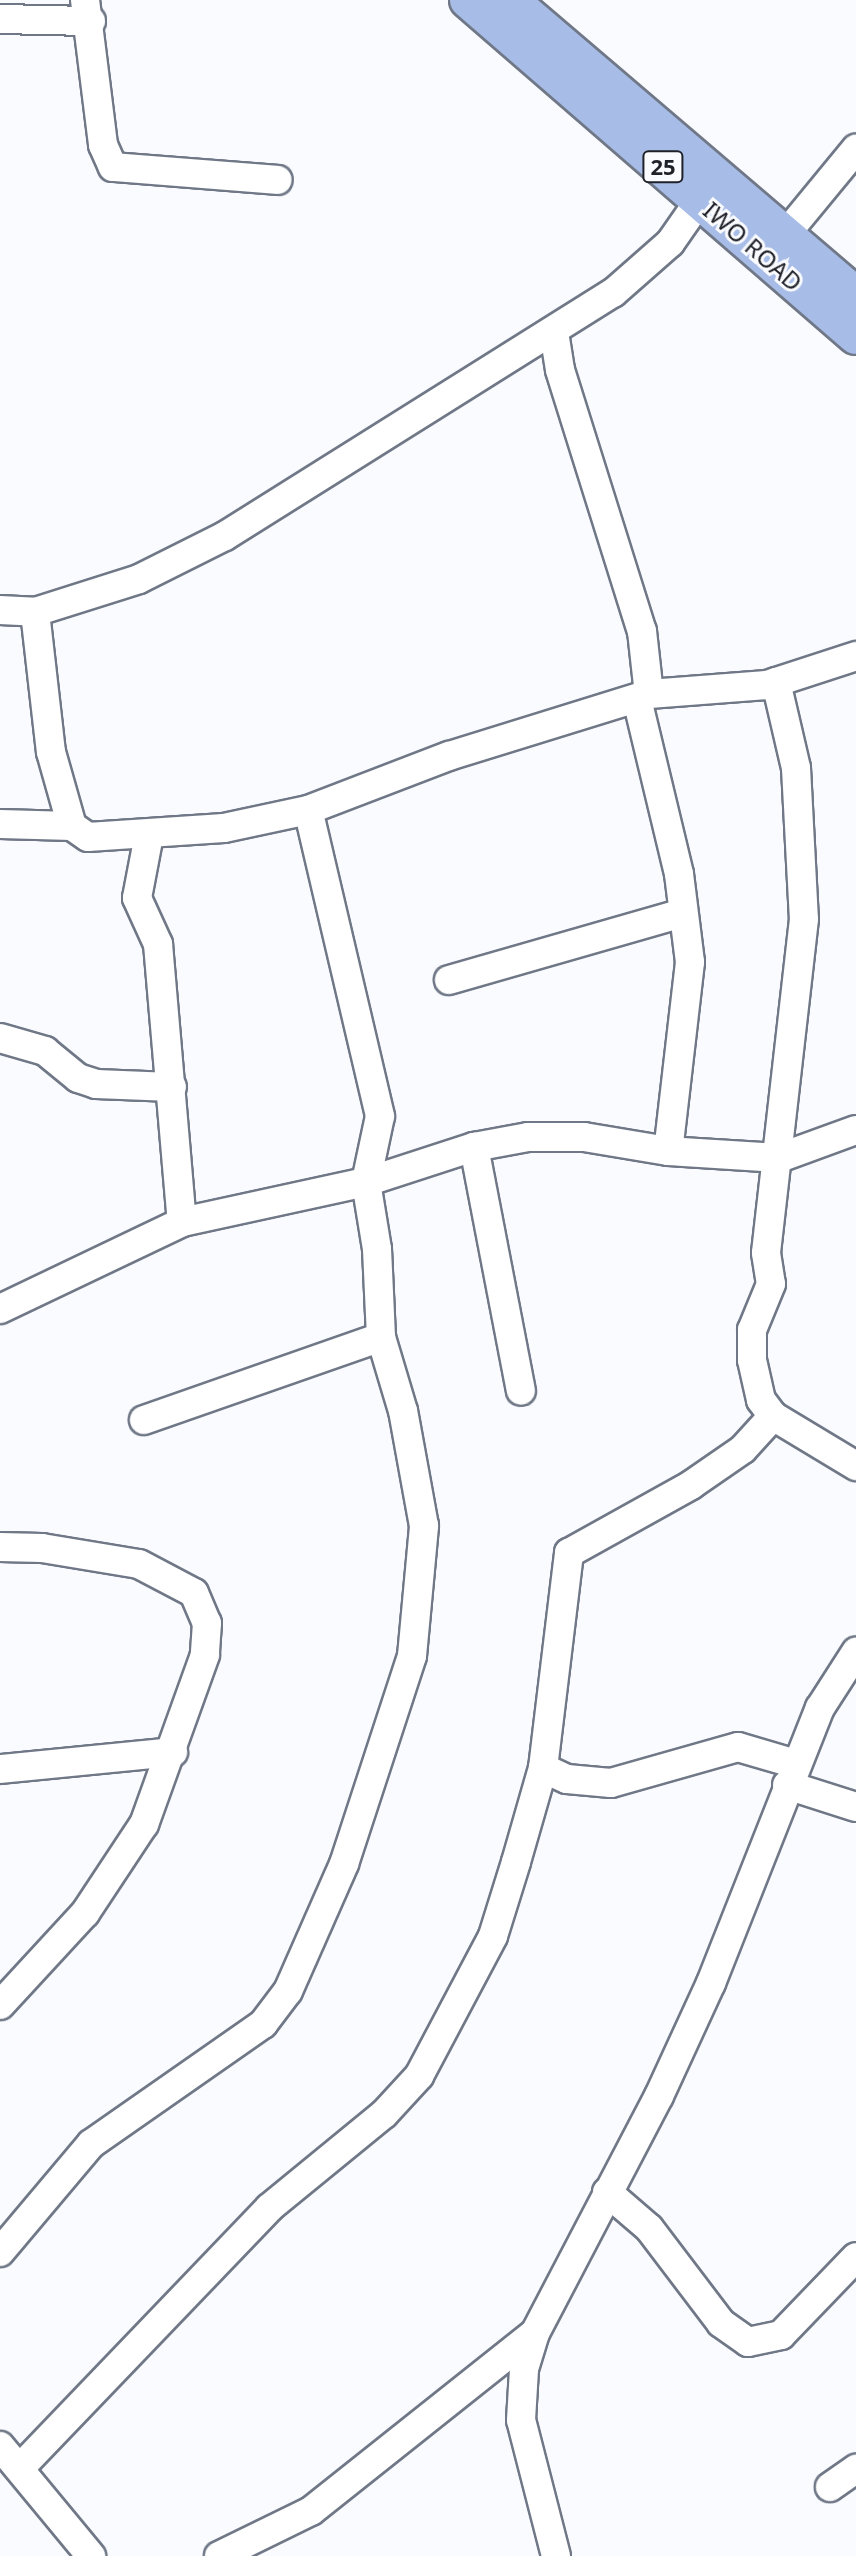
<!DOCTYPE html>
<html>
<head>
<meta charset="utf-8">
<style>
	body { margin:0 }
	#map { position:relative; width:856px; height:2556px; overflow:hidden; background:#fafbff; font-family:"Noto Sans",sans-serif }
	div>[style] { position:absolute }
	.roads { filter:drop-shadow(2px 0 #707887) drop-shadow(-2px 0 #707887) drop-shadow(0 2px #707887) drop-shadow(0 -2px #707887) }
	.minor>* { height:28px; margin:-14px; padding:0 14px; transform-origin:14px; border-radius:14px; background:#fff }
	.major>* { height:36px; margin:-18px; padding:0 18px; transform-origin:18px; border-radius:18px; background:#a7bce6 }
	span { translate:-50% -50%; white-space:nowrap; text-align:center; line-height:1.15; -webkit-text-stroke:6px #fafbff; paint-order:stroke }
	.shield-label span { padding:2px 6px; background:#fafbff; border:2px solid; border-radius:6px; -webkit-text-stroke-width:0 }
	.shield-label { font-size:22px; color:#1e2128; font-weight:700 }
	.street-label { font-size:24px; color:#1e2128 }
</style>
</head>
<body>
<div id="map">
	<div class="roads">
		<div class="minor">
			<i style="left:85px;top:0;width:146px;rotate:82.9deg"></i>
			<i style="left:103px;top:145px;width:24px;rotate:66deg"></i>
			<i style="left:113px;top:167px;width:165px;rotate:4.5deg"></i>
			<i style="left:0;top:19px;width:91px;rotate:1.3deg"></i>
			<i style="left:785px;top:235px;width:112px;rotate:-50.5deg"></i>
			<i style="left:554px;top:332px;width:38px;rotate:81deg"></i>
			<i style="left:560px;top:370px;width:274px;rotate:72.6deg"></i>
			<i style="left:642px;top:631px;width:63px;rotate:83.7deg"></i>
			<i style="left:0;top:610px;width:35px;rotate:3deg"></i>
			<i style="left:35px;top:612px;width:109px;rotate:-17.6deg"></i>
			<i style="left:139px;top:579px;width:96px;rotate:-26.6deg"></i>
			<i style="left:225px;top:536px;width:458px;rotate:-32.1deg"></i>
			<i style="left:613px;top:293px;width:76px;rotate:-41.3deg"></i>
			<i style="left:670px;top:243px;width:52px;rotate:-55.1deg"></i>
			<i style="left:35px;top:612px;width:141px;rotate:83.5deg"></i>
			<i style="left:51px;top:752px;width:77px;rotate:74.2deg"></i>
			<i style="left:776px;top:682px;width:88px;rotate:76.9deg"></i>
			<i style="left:796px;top:768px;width:151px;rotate:87deg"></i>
			<i style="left:804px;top:919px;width:336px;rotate:96.5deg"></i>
			<i style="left:766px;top:1253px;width:31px;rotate:81deg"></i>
			<i style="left:771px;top:1284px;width:50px;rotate:112.4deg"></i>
			<i style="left:752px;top:1330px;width:30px;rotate:90deg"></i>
			<i style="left:752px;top:1360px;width:41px;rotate:77.3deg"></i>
			<i style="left:761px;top:1400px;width:20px;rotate:53deg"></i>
			<i style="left:773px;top:1416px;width:97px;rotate:31.1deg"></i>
			<i style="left:637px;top:699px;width:180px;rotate:76.5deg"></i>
			<i style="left:679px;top:874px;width:89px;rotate:82.9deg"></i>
			<i style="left:690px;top:962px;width:190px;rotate:96.6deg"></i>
			<i style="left:0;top:824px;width:72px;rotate:1.6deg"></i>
			<i style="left:72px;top:826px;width:19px;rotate:35deg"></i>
			<i style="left:88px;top:837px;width:136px;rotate:-3.8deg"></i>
			<i style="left:224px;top:828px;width:86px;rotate:-12.1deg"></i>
			<i style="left:308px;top:810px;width:151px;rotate:-21deg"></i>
			<i style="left:449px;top:756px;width:209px;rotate:-17.2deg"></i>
			<i style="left:649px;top:694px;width:118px;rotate:-4.4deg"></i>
			<i style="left:767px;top:685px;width:94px;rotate:-18deg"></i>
			<i style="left:149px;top:835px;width:64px;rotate:100.8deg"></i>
			<i style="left:137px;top:898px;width:51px;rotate:65.5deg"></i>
			<i style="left:158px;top:944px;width:279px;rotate:85.1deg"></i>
			<i style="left:449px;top:980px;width:243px;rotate:-16deg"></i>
			<i style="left:0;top:1038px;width:47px;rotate:16.1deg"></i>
			<i style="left:45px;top:1051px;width:43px;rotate:39.3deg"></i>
			<i style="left:78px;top:1078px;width:19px;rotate:18deg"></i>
			<i style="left:96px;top:1084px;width:76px;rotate:2.3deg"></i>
			<i style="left:474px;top:1147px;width:248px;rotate:79.1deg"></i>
			<i style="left:0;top:1309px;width:202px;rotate:-25.5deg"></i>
			<i style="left:182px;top:1222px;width:188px;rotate:-12.3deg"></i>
			<i style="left:366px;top:1182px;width:114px;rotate:-18deg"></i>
			<i style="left:474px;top:1147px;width:55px;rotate:-10.5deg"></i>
			<i style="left:528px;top:1137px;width:56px"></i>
			<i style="left:584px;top:1137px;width:85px;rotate:9.5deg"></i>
			<i style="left:668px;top:1151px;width:111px;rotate:3.6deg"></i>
			<i style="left:779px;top:1158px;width:82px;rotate:-20deg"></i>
			<i style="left:144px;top:1420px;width:251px;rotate:-19.3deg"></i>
			<i style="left:0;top:1547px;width:42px;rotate:1.4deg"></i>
			<i style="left:42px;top:1548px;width:98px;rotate:9.4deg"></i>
			<i style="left:139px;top:1564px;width:62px;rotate:27.8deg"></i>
			<i style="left:194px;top:1593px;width:33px;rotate:67deg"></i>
			<i style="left:207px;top:1623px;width:32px;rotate:94deg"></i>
			<i style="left:205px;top:1655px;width:180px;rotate:109.8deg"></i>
			<i style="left:144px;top:1824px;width:107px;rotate:123.5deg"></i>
			<i style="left:85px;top:1913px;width:125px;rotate:132.7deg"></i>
			<i style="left:543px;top:1768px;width:26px;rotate:25deg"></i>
			<i style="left:567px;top:1779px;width:44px;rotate:5.2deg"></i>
			<i style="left:611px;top:1783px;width:132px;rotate:-15.8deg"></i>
			<i style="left:738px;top:1747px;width:60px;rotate:16.3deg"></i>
			<i style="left:0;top:1769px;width:174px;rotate:-5.6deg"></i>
			<i style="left:787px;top:1785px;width:72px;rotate:17.7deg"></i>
			<i style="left:607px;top:2192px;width:55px;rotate:40.6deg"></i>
			<i style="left:649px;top:2228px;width:119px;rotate:52.8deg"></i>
			<i style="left:721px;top:2323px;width:33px;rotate:35deg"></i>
			<i style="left:748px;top:2342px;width:34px;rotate:-12deg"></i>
			<i style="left:781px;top:2335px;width:108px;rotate:-46.1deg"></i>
			<i style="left:0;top:2252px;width:141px;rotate:-49.9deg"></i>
			<i style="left:91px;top:2144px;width:210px;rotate:-34.9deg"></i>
			<i style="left:263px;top:2024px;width:41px;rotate:-52.9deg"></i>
			<i style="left:288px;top:1991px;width:139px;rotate:-66.2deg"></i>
			<i style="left:344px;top:1864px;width:219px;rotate:-71.9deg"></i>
			<i style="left:412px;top:1656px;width:131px;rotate:-84.7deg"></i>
			<i style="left:424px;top:1526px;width:117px;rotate:-100.3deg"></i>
			<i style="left:403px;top:1411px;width:77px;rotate:-106.6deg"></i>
			<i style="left:381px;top:1337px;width:88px;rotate:-92.6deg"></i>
			<i style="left:377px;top:1249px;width:68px;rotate:-99.3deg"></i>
			<i style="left:366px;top:1182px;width:67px;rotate:-78deg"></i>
			<i style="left:380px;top:1116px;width:314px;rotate:-103.2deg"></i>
			<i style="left:0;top:2446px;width:143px;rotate:50.4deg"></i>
			<i style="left:20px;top:2468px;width:360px;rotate:-46.2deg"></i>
			<i style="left:269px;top:2208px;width:149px;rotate:-39.3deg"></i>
			<i style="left:384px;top:2114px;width:52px;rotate:-47.4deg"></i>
			<i style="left:419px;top:2076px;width:158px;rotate:-62.1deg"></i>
			<i style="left:493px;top:1936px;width:77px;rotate:-72.7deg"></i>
			<i style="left:516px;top:1862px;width:98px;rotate:-74deg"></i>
			<i style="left:543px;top:1768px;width:217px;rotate:-83.1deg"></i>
			<i style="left:569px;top:1553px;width:140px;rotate:-29.1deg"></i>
			<i style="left:691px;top:1485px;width:63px;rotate:-34.7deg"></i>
			<i style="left:743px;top:1449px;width:45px;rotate:-47.7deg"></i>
			<i style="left:830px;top:2487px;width:32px;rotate:-35deg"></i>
			<i style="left:219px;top:2556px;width:102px;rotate:-26.1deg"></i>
			<i style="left:311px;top:2511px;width:286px;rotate:-38.5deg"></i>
			<i style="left:556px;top:2556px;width:140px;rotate:-104.4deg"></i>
			<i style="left:521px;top:2420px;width:51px;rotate:-86.6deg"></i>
			<i style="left:524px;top:2369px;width:38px;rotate:-73deg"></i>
			<i style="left:535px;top:2333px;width:267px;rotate:-62.4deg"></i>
			<i style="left:659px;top:2096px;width:124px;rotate:-65.3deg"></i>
			<i style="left:711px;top:1983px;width:296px;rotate:-68.4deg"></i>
			<i style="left:820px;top:1708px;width:67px;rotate:-57.3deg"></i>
		</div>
		<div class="major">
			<i style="left:468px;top:0;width:513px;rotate:40.89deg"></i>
			<i style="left:510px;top:0;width:455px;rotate:40.5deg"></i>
		</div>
	</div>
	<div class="shield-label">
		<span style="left:663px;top:167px">25</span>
	</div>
	<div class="street-label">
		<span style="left:753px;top:246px;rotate:41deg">IWO ROAD</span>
	</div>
</div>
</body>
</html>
